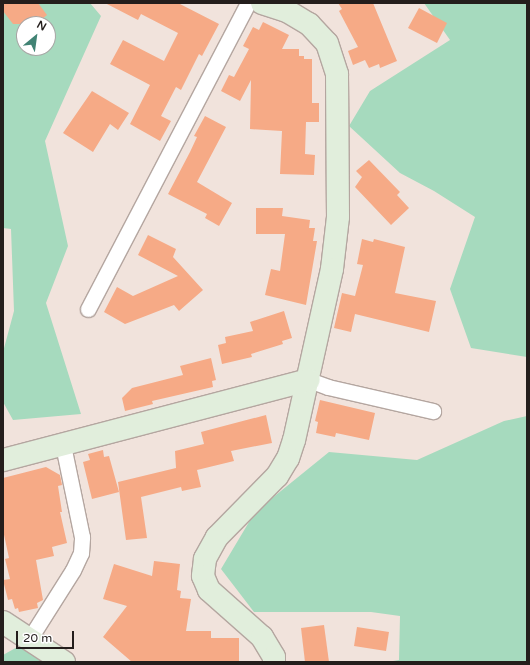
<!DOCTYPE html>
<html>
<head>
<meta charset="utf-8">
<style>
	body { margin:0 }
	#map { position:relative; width:530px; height:665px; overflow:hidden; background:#f1e3dc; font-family:"Varela Round",sans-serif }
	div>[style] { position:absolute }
	.green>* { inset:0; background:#a6dabe }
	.building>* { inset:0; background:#f6aa86 }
	.roads { filter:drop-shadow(1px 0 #b4a6a0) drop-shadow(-1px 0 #b4a6a0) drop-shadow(0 1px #b4a6a0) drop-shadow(0 -1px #b4a6a0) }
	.street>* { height:15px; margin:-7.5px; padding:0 7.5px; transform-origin:7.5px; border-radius:7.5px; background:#fff }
	.secondary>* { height:22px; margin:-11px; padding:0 11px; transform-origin:11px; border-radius:11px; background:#e1eedc }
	span { translate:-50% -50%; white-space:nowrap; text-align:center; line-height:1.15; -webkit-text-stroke:3.5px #fff; paint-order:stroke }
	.frame { position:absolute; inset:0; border:4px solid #241e1c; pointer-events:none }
	.north { position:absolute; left:16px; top:16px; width:40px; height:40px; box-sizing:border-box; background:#fff; border:1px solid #a7a5a4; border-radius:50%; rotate:29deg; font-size:11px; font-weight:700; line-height:16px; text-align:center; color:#241e1c }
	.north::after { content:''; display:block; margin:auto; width:14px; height:18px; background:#418374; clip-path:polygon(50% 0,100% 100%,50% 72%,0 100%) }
	.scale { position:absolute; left:16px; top:631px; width:58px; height:18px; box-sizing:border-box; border:2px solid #241e1c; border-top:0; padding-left:5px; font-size:12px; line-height:14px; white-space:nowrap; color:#241e1c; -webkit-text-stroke:3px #fff; paint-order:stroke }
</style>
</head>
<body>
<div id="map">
	<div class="green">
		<i style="clip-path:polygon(evenodd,3px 3px,90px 3px,101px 16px,45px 141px,68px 246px,46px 303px,81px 414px,13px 420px,3px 402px,3px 352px,14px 311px,11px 229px,3px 228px,3px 3px,24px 24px,48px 24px,48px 48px,24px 48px,24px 24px)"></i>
		<i style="clip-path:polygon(424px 3px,527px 3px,527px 357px,471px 348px,450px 289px,475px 217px,434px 191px,400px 173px,349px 126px,370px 91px,450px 40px)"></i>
		<i style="clip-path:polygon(527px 416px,527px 662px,387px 662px,399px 660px,400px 616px,371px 612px,254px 612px,221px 569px,255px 512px,329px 452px,417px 460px,504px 421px)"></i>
		<i style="clip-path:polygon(21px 645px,42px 662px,3px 662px,3px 655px)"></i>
	</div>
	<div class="building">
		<i style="clip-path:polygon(3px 3px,38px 3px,47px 15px,36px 24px,13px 24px,3px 11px)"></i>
		<i style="clip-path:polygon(105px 3px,178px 3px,219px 24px,202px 56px,199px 54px,181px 90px,176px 87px,161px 116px,171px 121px,160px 141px,130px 124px,150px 85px,110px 64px,123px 40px,164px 61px,178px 33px,141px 14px,138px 20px)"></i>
		<i style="clip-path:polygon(338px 3px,373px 3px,397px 61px,380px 68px,379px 64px,369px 68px,365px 60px,353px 65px,348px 51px,358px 47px,339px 11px,342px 9px)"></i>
		<i style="clip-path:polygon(419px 8px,447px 23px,437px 43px,408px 28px)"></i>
		<i style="clip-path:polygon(263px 22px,289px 35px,282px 49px,299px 49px,299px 56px,304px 56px,304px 59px,312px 59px,312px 103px,319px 103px,319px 122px,306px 122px,305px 154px,315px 155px,314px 175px,280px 174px,282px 131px,250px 129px,251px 80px,240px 101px,221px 91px,229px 75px,234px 77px,249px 49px,243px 46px,253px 27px,259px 30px)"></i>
		<i style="clip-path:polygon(92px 91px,129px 113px,118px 130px,110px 124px,93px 152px,63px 133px)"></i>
		<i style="clip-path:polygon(205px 116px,226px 127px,197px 182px,232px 203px,219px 226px,205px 218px,207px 214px,168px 194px,190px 152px,197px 137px,194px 136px)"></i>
		<i style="clip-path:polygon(369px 160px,400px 192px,397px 195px,409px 208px,391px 225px,355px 187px,362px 177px,356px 171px)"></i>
		<i style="clip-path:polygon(256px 208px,283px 208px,282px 216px,310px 220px,309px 228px,315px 228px,313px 241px,317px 241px,306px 305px,265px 295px,271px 269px,280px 271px,285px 234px,256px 234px)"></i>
		<i style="clip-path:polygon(148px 235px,176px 249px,173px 257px,203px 290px,179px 311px,174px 305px,125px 324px,104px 312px,117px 287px,133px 296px,178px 276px,138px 255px)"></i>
		<i style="clip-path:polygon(362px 239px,373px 242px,374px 239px,405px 247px,395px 293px,436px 301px,429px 332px,355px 314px,351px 332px,334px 328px,342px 293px,355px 296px,363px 265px,357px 264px)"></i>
		<i style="clip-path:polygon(284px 311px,292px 338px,282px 341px,283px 344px,251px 354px,252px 357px,222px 364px,218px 345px,226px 343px,225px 337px,253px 331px,250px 322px)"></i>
		<i style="clip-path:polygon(211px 358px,216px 380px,212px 381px,213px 387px,152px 401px,153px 404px,125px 411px,122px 398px,132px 388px,183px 375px,180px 366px)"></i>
		<i style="clip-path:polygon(320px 400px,375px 413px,369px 440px,336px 433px,335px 437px,316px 433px,318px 422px,315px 421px)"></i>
		<i style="clip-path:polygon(266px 415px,272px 443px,231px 451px,234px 461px,197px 470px,201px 487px,182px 491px,181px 487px,141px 497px,147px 538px,126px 540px,118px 482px,176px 468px,175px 451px,204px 444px,201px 432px)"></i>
		<i style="clip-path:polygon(103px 450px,104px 457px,109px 456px,119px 492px,92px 499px,83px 462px,90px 460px,88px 454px)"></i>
		<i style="clip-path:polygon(46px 467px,60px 475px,62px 485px,58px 486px,62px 512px,60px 512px,67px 543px,52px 547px,54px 556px,36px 560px,43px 600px,37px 603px,38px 608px,19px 612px,18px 608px,15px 609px,12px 599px,8px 600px,3px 580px,10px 579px,5px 559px,9px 558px,3px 530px,3px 478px)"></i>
		<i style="clip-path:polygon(154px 561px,180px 564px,177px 590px,181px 591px,180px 598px,191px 599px,186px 631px,211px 631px,211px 638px,239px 638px,239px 662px,132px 662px,103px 637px,127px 606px,103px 599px,114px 564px,152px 576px)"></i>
		<i style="clip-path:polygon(324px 625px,329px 662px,305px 662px,301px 628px)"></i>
		<i style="clip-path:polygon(357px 627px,389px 632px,386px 651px,354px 646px)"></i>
	</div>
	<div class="roads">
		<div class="street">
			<i style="left:88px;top:309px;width:345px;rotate:-62.4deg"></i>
			<i style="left:309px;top:380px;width:20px;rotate:20deg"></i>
			<i style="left:328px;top:387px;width:108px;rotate:12.9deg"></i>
			<i style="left:30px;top:638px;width:80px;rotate:-57.7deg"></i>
			<i style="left:73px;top:570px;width:19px;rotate:-65deg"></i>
			<i style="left:81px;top:553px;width:16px;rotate:-86deg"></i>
			<i style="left:82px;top:537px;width:94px;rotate:-101.7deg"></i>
		</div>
		<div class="secondary">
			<i style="left:262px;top:3px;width:26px;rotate:18deg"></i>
			<i style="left:287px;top:11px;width:26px;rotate:31deg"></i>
			<i style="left:309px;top:24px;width:26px;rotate:47deg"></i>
			<i style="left:327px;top:43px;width:33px;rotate:72deg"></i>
			<i style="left:337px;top:74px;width:143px;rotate:89.6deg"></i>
			<i style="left:338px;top:217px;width:52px;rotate:96.6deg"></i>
			<i style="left:332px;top:269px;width:175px;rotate:102.5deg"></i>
			<i style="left:294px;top:440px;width:19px;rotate:108deg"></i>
			<i style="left:288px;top:458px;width:21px;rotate:121deg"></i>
			<i style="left:277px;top:476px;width:86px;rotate:134.5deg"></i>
			<i style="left:217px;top:537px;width:25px;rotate:119deg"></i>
			<i style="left:205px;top:559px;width:17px;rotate:97deg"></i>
			<i style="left:203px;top:576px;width:15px;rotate:67deg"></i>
			<i style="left:209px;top:590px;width:71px;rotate:41.6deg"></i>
			<i style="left:262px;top:637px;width:23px;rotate:59deg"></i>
			<i style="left:274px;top:657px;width:5px;rotate:90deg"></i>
			<i style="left:3px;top:460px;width:316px;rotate:-14.7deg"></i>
			<i style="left:3px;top:622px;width:73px;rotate:33.3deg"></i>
		</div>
	</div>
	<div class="frame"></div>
	<div class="north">N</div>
	<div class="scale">20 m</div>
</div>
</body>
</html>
